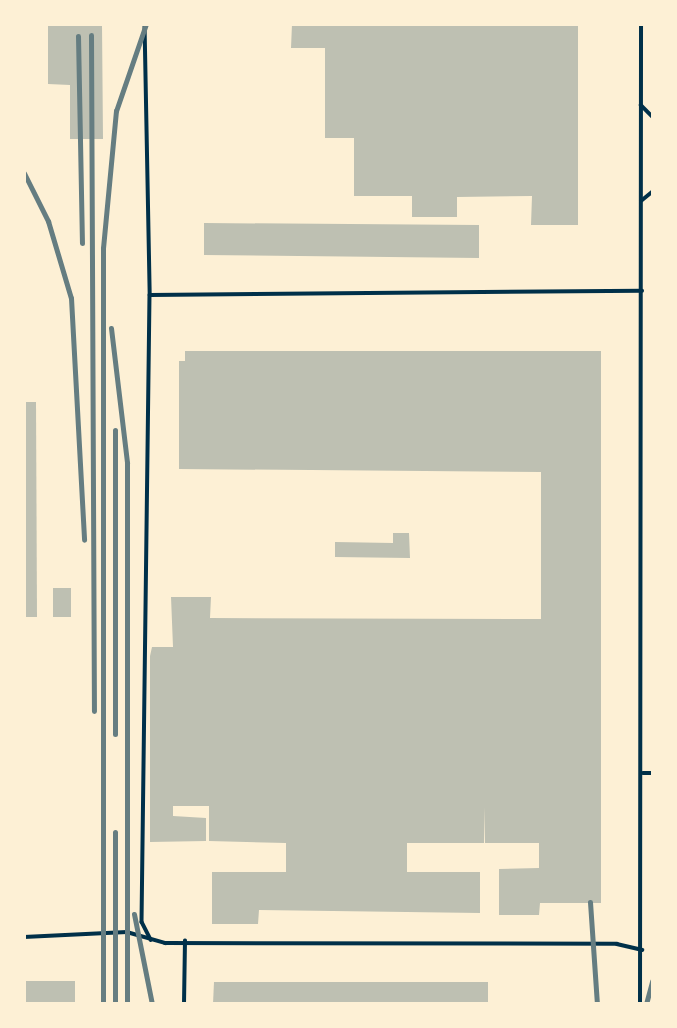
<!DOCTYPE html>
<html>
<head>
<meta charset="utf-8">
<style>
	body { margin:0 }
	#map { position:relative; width:677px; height:1028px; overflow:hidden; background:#fdf0d5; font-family:Bitter,serif }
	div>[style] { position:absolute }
	.building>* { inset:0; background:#bec0b2 }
	.service>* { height:3.5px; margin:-1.75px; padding:0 1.75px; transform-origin:1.75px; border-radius:1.75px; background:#003049 }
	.rail>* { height:5px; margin:-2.5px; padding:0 2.5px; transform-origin:2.5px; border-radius:2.5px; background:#657d81 }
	span { translate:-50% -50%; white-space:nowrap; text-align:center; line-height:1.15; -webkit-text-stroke:7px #fdf0d5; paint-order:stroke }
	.frame { position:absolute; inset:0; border:26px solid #fdf0d5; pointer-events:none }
</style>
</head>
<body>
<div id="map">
	<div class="building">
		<i style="clip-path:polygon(48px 24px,102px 24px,103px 139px,70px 139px,70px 85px,48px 84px)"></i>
		<i style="clip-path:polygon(292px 24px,578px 24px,578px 225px,531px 225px,532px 196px,457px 197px,457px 217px,412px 217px,412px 196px,354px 196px,354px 138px,325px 138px,325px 48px,291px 48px)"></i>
		<i style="clip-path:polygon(204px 223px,479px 225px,479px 258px,204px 255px)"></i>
		<i style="clip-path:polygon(185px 351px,601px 351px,601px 903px,540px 903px,539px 915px,499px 915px,499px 869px,539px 868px,539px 843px,485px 843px,484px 807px,484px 843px,407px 843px,407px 872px,480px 872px,480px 913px,259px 910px,258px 924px,212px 924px,212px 872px,286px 872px,286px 843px,209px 841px,209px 806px,173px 806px,173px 816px,206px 818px,206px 841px,150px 842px,150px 656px,152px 647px,173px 647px,171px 597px,211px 597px,210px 618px,541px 619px,541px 472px,179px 469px,179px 361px,185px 361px)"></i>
		<i style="clip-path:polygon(24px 402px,36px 402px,37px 617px,24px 617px)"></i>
		<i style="clip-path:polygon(393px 533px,409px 533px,410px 558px,335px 557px,335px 542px,393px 543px)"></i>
		<i style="clip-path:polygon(53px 588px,71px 588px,71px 617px,53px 617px)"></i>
		<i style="clip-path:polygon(24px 981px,75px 981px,75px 1004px,24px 1004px)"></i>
		<i style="clip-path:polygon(214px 982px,488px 982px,488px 1004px,213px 1004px)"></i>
	</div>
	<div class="service">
		<i style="left:145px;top:24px;width:271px;rotate:88.9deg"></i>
		<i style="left:150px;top:295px;width:492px;rotate:-0.5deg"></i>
		<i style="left:641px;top:105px;width:16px;rotate:45deg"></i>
		<i style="left:641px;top:201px;width:14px;rotate:-39deg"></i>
		<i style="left:150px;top:295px;width:627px;rotate:90.73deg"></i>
		<i style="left:142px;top:922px;width:20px;rotate:63deg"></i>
		<i style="left:643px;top:773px;width:9px"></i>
		<i style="left:24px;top:937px;width:103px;rotate:-2.8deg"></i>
		<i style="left:127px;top:932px;width:40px;rotate:16deg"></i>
		<i style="left:165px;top:943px;width:452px;rotate:0.1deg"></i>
		<i style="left:617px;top:944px;width:26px;rotate:13deg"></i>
		<i style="left:184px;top:1004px;width:63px;rotate:-89.1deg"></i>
		<i style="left:640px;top:1004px;width:980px;rotate:-89.94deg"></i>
	</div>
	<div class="rail">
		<i style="left:91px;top:35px;width:676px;rotate:89.75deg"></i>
		<i style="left:78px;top:36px;width:207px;rotate:88.9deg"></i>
		<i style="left:24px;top:173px;width:54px;rotate:63.4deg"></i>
		<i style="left:48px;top:221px;width:80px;rotate:73.4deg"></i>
		<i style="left:71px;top:298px;width:242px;rotate:86.9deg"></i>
		<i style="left:111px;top:328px;width:136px;rotate:83.2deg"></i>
		<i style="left:127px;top:463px;width:541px;rotate:90deg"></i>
		<i style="left:115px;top:430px;width:304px;rotate:90deg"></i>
		<i style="left:590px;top:902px;width:102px;rotate:86.1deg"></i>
		<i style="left:134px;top:914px;width:92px;rotate:78.7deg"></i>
		<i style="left:103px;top:1004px;width:756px;rotate:-90deg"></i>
		<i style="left:103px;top:248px;width:138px;rotate:-84.6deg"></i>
		<i style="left:116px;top:111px;width:92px;rotate:-71deg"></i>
		<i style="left:115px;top:1004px;width:172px;rotate:-90deg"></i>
		<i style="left:646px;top:1004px;width:24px;rotate:-75deg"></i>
	</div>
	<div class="frame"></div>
</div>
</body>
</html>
